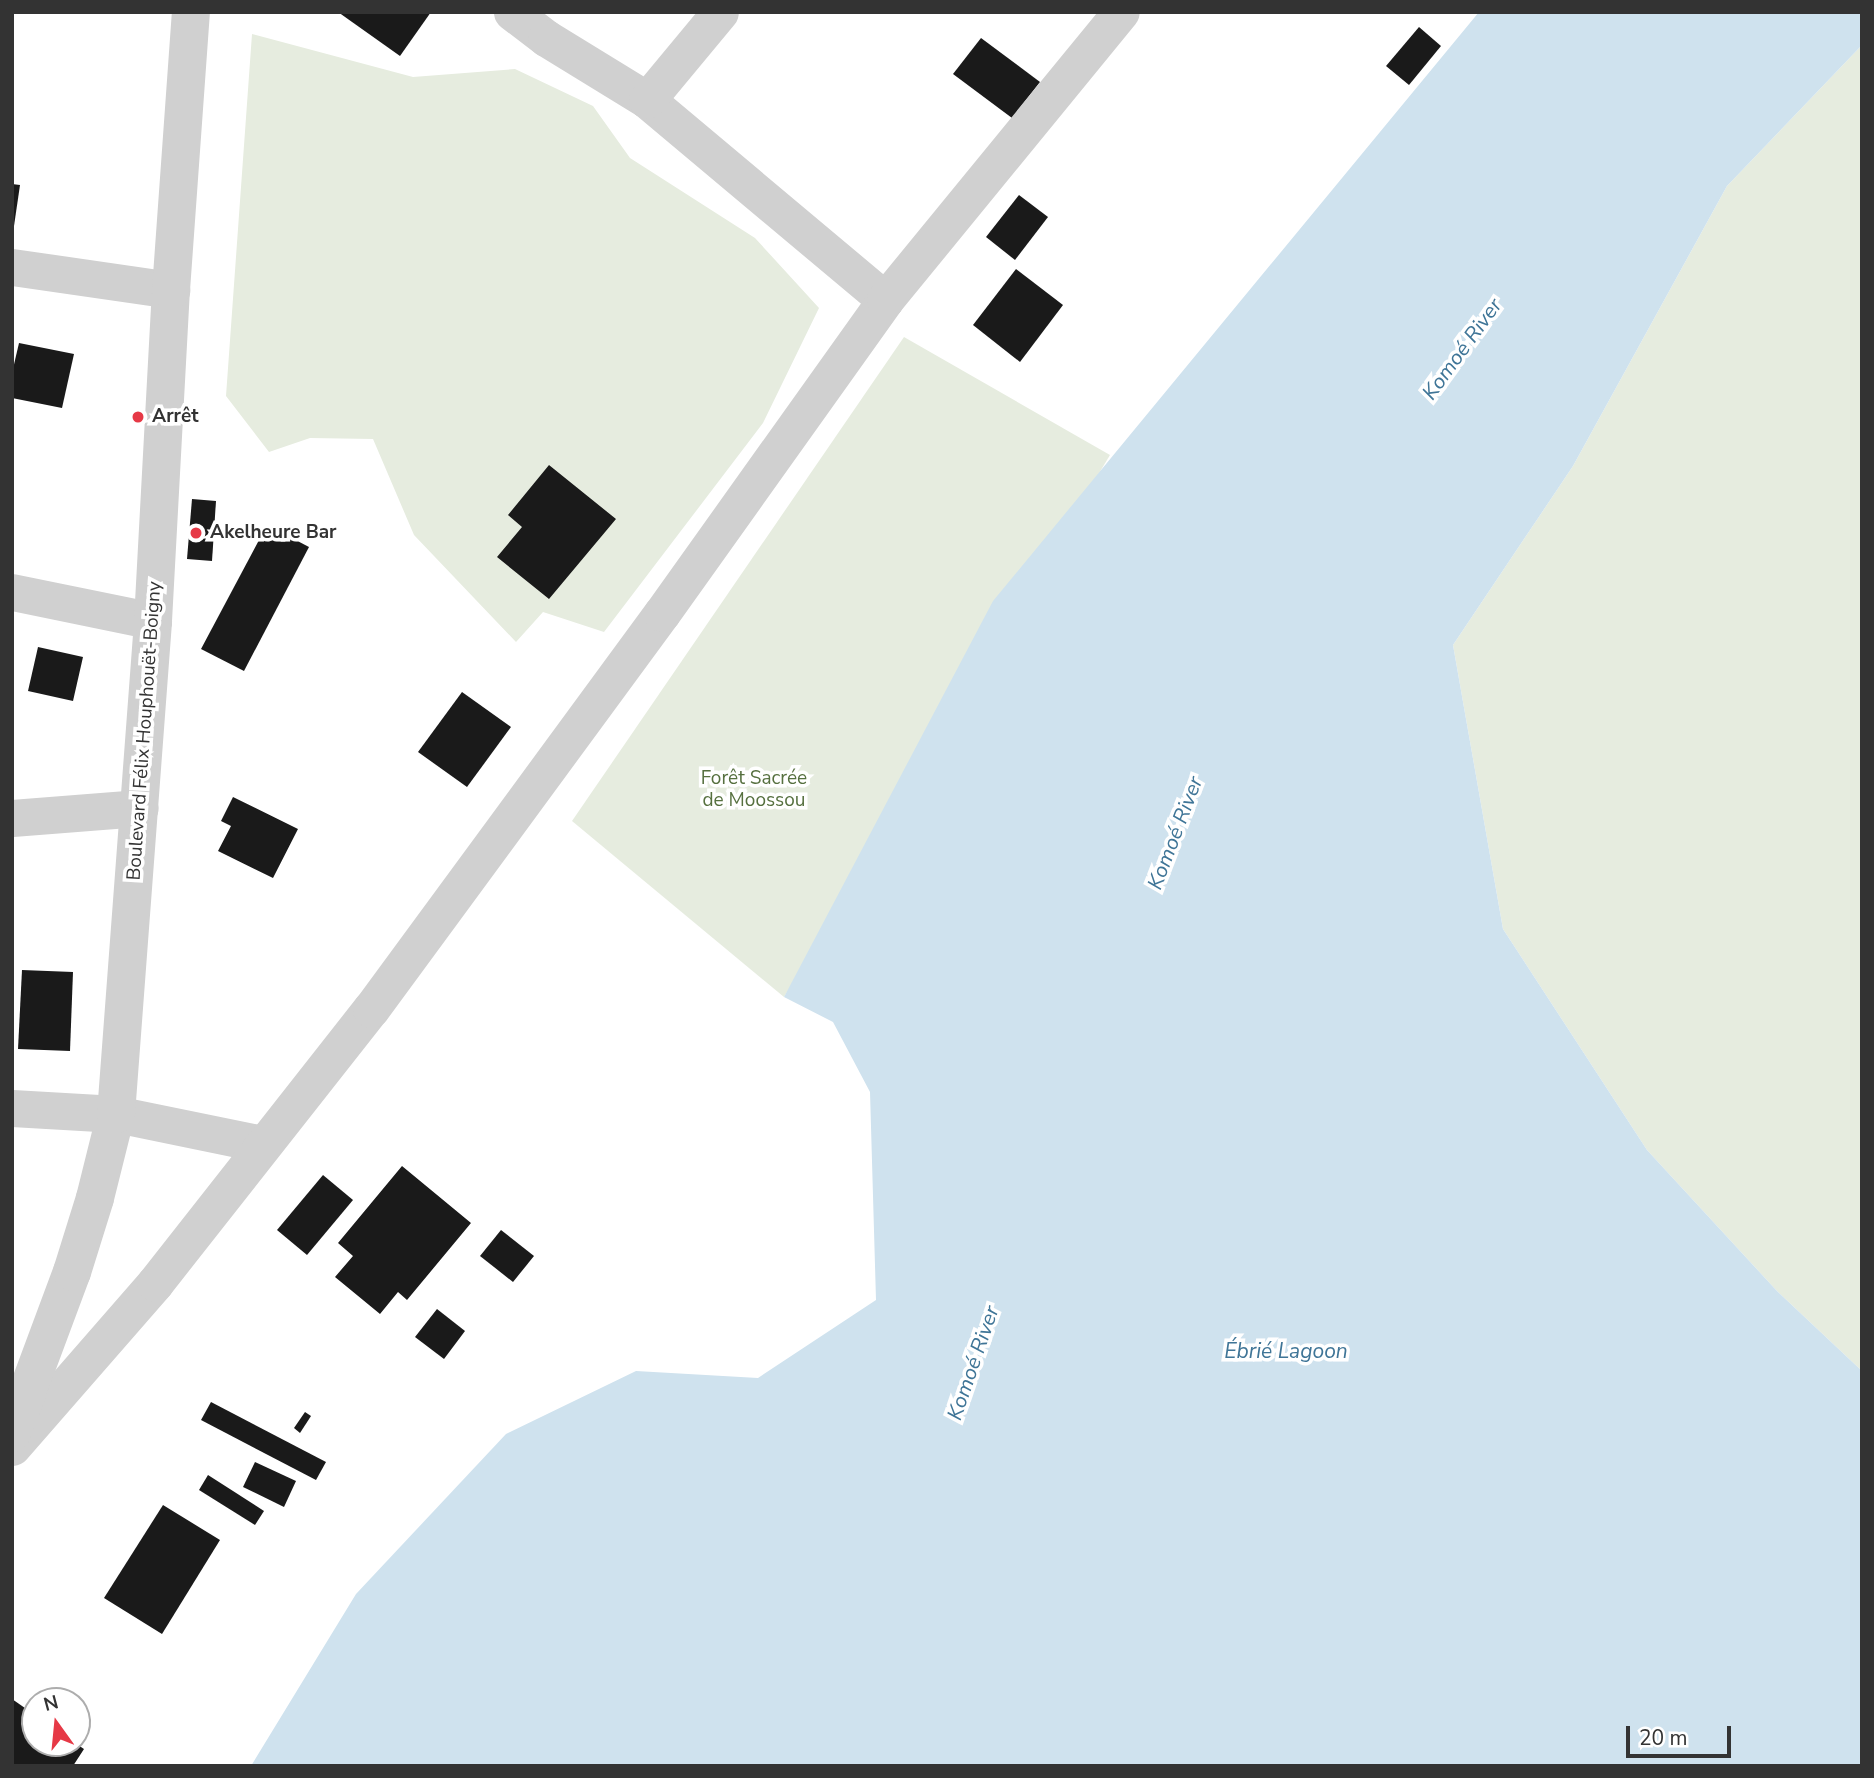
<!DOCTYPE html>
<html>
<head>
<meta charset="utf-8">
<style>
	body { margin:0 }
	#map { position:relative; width:1874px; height:1778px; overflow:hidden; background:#fff; font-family:"Nunito Sans",sans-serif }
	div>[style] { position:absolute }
	.green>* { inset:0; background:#e6ecdf }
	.water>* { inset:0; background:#cfe2ee }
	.building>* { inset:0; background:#1a1a1a }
	.minor>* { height:37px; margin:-18.5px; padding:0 18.5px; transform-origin:18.5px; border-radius:18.5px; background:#d0d0d0 }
	.tertiary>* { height:38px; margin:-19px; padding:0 19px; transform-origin:19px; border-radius:19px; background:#d0d0d0 }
	.dots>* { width:19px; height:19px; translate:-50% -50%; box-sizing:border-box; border:4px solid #fff; border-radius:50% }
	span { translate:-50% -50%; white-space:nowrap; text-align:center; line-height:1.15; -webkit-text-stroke:7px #fff; paint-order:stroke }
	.poi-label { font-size:19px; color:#333; font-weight:700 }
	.left { translate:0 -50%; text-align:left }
	.street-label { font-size:19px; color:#333 }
	.park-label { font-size:19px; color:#56703f }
	.water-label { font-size:21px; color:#3f7597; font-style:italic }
	.frame { position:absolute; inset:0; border:14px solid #333; pointer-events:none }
	.north { position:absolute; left:21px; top:1687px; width:70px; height:70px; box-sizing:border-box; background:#fff; border:2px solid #adadad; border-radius:50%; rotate:345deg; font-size:19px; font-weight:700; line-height:28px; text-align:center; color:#333 }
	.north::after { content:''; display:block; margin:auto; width:24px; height:32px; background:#e63946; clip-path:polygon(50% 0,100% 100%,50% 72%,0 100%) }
	.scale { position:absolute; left:1626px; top:1726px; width:105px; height:32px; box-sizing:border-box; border:4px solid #333; border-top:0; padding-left:9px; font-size:21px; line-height:24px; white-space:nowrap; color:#333; -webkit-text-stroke:5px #fff; paint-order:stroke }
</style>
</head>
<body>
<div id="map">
	<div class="green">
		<i style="clip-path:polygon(252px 34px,413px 77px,515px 69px,593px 106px,630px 158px,755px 238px,819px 308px,763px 423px,604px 632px,543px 612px,516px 642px,414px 535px,373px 439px,310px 438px,269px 452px,226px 396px)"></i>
		<i style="clip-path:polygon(1862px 45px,1862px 1371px,1777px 1291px,1647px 1150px,1503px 929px,1453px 645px,1573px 466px,1727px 186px)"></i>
		<i style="clip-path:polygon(904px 337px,1110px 455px,784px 997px,572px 821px)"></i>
	</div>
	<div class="water">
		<i style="clip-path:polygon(1479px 12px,1862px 12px,1862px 45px,1727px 186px,1573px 466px,1453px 645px,1503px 929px,1647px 1150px,1777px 1291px,1862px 1371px,1862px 1766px,251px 1766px,356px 1594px,506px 1434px,636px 1371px,758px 1378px,876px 1300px,870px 1092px,833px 1022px,784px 997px,993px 601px)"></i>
	</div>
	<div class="building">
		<i style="clip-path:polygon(338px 12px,431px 12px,400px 56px)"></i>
		<i style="clip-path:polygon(1419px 27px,1441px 46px,1409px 85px,1386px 66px)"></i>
		<i style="clip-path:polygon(981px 38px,1040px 82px,1012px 118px,953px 74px)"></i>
		<i style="clip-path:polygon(12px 184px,20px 185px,14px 226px,12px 226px)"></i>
		<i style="clip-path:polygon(1019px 195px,1048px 217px,1015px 260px,986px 237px)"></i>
		<i style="clip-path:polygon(1016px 269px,1063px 305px,1020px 362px,973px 325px)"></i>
		<i style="clip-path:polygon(19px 343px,74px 354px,62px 408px,12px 398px,12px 373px)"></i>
		<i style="clip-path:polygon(549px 465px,616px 519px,549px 599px,497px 557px,522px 527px,508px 515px)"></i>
		<i style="clip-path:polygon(192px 499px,216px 501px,212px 561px,187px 559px)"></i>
		<i style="clip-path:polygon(267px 525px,309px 547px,244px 671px,201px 649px)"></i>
		<i style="clip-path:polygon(38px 647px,83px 657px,73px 701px,28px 691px)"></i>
		<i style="clip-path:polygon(462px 692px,511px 727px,467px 787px,418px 752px)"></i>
		<i style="clip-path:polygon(233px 797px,298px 829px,273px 878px,218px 851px,231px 826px,221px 821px)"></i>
		<i style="clip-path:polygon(22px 970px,73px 972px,70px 1051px,18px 1049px)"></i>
		<i style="clip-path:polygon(402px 1166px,471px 1223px,407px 1300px,398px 1292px,380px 1314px,335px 1277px,353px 1256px,338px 1243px)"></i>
		<i style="clip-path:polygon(323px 1175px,353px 1200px,307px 1255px,277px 1230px)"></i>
		<i style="clip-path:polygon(501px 1230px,534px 1256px,513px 1282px,480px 1256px)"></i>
		<i style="clip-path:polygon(437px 1309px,465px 1331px,444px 1359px,415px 1337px)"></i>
		<i style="clip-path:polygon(211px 1402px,326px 1462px,316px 1480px,201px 1420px)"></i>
		<i style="clip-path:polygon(305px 1412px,311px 1416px,300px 1433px,294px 1428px)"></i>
		<i style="clip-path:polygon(255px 1462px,296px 1481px,284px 1507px,243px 1487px)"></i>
		<i style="clip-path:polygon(208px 1475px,264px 1511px,255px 1525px,199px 1490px)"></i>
		<i style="clip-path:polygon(163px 1505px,220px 1540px,162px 1634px,104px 1598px)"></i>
		<i style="clip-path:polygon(12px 1699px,35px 1715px,35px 1743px,75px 1743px,84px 1749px,73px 1766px,12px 1764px)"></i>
	</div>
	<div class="minor">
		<i style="left:512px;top:12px;width:43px;rotate:37.4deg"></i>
		<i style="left:546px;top:38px;width:119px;rotate:31.5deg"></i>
		<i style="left:647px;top:100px;width:311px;rotate:40deg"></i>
		<i style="left:647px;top:100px;width:114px;rotate:-50.3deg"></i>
		<i style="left:12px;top:267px;width:161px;rotate:8.2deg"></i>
		<i style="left:12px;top:592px;width:144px;rotate:11.6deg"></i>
		<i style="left:12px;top:818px;width:128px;rotate:-4.5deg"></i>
		<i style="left:12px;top:1108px;width:104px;rotate:3.3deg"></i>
		<i style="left:116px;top:1114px;width:149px;rotate:11.6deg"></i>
		<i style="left:12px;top:1447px;width:218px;rotate:-48.9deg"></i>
		<i style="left:155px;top:1283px;width:349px;rotate:-51.8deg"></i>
		<i style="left:371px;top:1009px;width:491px;rotate:-53.7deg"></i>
		<i style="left:662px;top:613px;width:384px;rotate:-54.5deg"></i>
		<i style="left:885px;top:300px;width:372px;rotate:-50.7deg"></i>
	</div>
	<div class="tertiary">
		<i style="left:12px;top:1433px;width:172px;rotate:-69.6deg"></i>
		<i style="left:72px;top:1272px;width:77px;rotate:-72.7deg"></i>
		<i style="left:95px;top:1198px;width:87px;rotate:-76deg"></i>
		<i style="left:116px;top:1114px;width:494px;rotate:-85.7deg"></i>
		<i style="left:153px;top:621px;width:331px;rotate:-86.9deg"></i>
		<i style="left:171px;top:290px;width:279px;rotate:-85.9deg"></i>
	</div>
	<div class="dots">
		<i style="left:138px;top:417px;background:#e63946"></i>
		<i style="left:196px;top:533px;background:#e63946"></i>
	</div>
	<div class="poi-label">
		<span class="left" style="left:152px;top:417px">Arrêt</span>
		<span class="left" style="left:210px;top:533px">Akelheure Bar</span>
	</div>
	<div class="street-label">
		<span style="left:145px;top:731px;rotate:-86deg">Boulevard Félix Houphouët-Boigny</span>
	</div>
	<div class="park-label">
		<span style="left:754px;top:790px">Forêt Sacrée<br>de Moossou</span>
	</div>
	<div class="water-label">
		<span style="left:1462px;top:349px;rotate:-54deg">Komoé River</span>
		<span style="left:1175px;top:833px;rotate:-69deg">Komoé River</span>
		<span style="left:1286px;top:1351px">Ébrié Lagoon</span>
		<span style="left:973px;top:1363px;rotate:-71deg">Komoé River</span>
	</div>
	<div class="frame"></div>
	<div class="north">N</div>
	<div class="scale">20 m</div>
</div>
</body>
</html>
